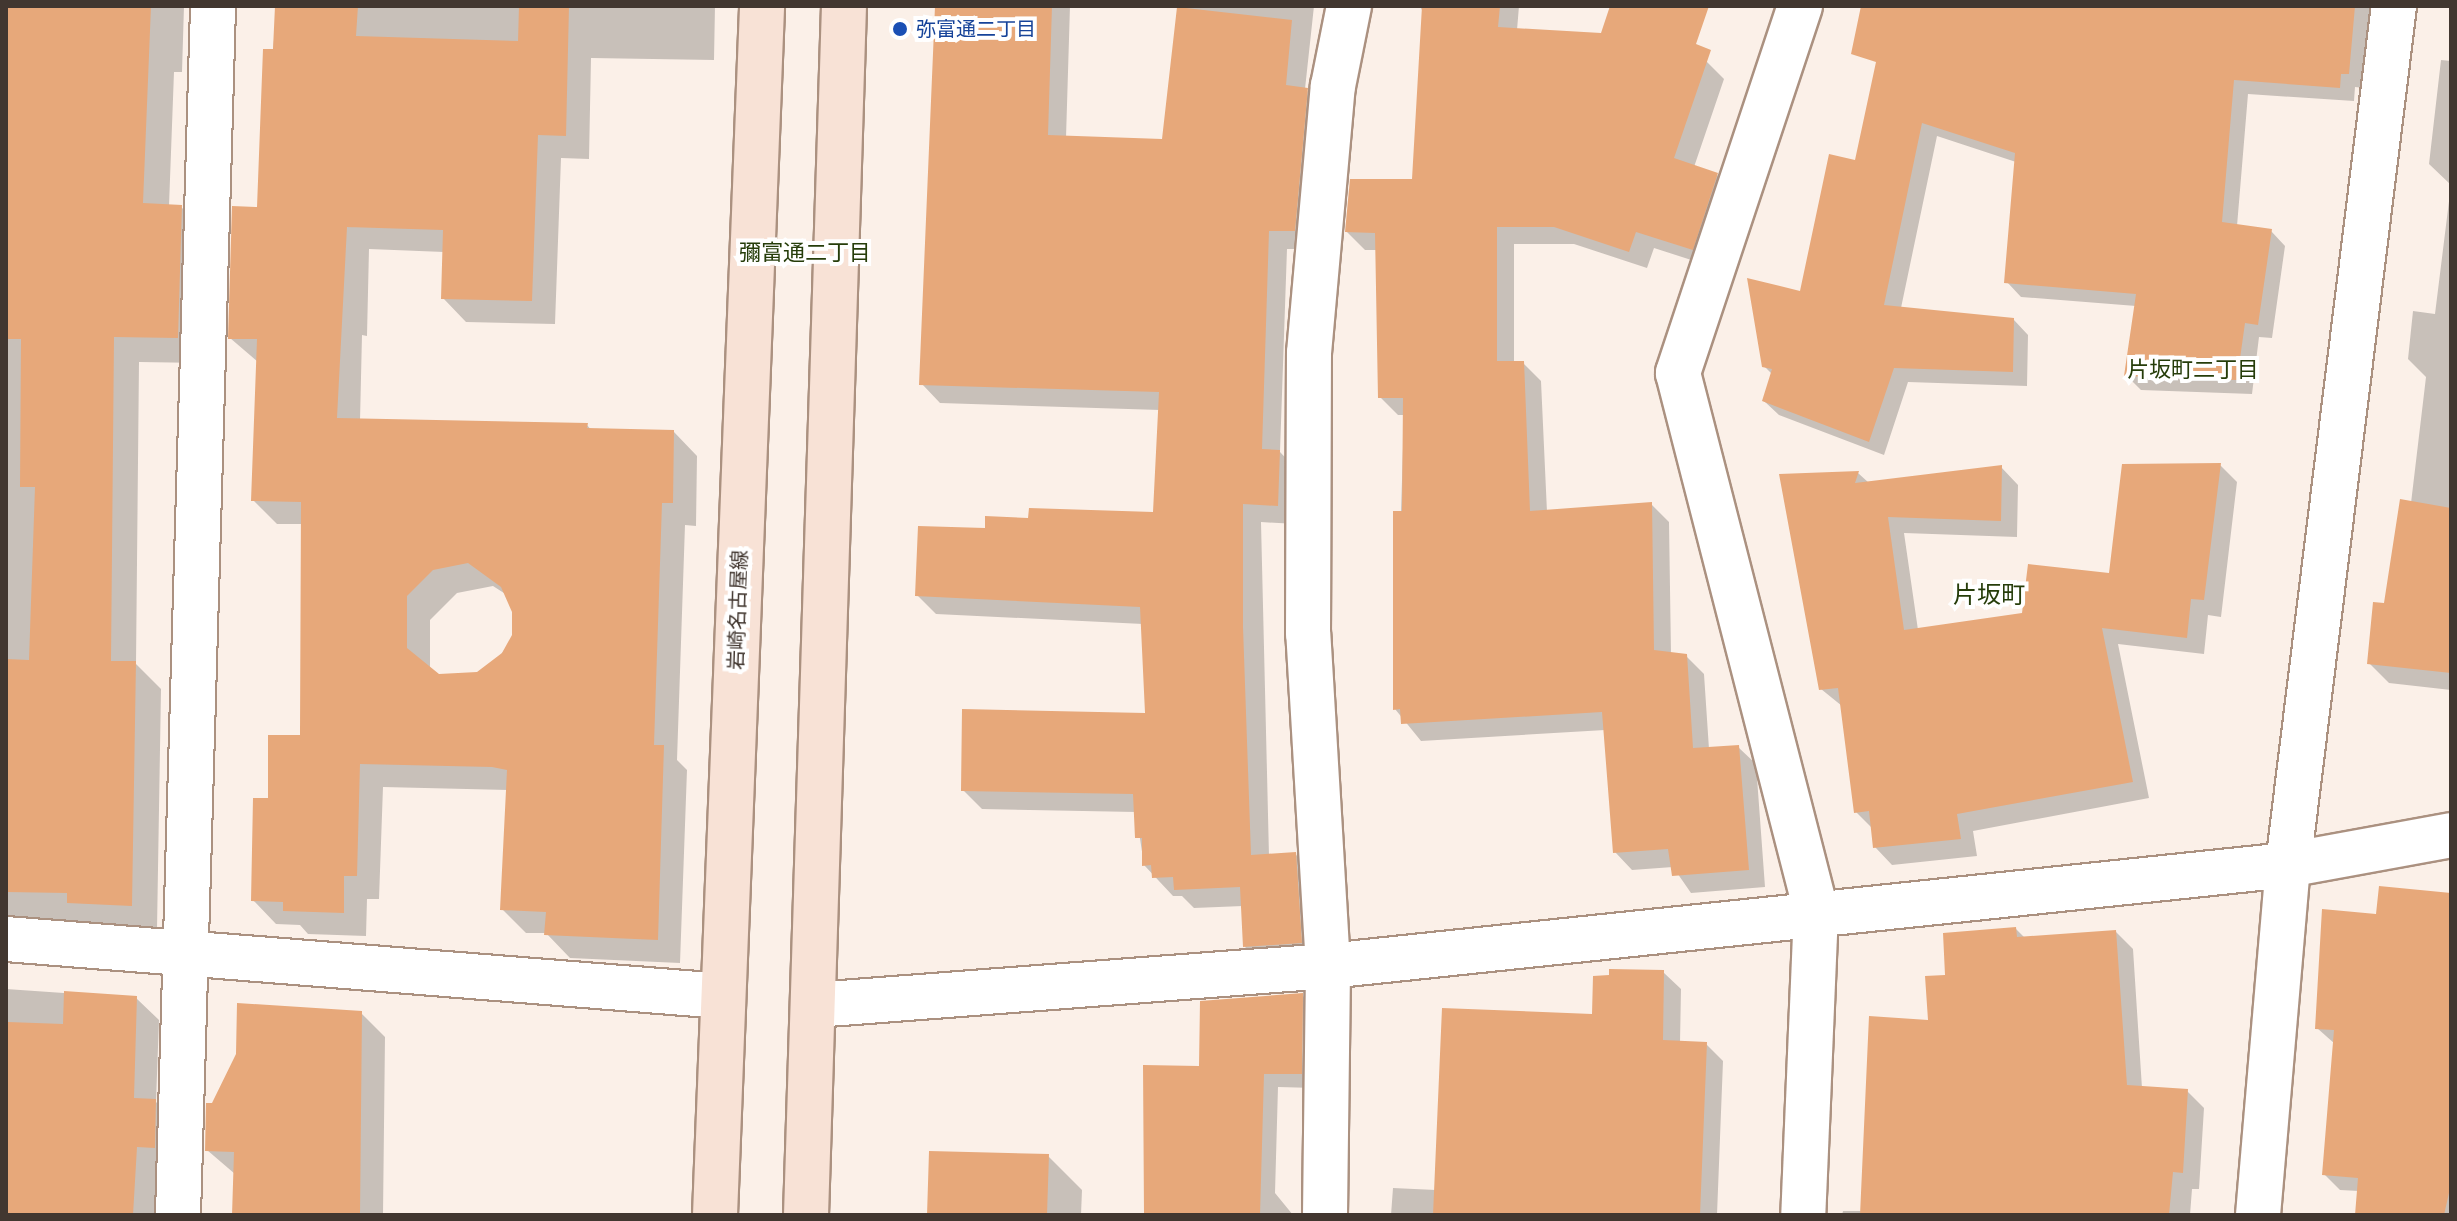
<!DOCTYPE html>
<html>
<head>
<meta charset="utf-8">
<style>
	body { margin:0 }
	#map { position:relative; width:2457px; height:1221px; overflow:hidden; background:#fbf0e8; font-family:"Fira Sans Condensed","Noto Sans JP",sans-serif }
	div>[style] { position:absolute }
	.shadow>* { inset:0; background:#0003 }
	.building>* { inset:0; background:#e7a87a }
	.roads { filter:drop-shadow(2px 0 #ab9180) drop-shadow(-2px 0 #ab9180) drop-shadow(0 2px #ab9180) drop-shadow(0 -2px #ab9180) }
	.street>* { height:44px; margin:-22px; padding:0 22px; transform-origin:22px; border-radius:22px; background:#fff }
	.secondary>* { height:44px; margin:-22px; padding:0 22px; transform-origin:22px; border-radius:22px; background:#f8e2d6 }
	.dots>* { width:22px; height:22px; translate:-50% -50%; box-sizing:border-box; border:4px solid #fff; border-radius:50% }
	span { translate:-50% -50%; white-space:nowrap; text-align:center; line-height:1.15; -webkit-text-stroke:8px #fff; paint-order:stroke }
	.transit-label { font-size:20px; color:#164399 }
	.left { translate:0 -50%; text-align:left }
	.street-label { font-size:20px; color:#423730 }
	.neighbourhood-label { font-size:22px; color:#263d0a }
	.quarter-label { font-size:24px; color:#263d0a }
	.frame { position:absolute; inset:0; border:8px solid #423730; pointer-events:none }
</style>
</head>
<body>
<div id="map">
	<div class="shadow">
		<i style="clip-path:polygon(6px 6px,184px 6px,182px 72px,174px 72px,169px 206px,181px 207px,207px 232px,203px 363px,139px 362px,136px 664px,161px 689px,157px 930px,6px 923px)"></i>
		<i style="clip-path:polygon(evenodd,277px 6px,715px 6px,714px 60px,591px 58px,589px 159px,561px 158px,555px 324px,466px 322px,443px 298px,444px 252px,369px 249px,367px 336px,362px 335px,360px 421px,587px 425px,592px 431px,674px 432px,697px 456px,696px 526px,685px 525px,677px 760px,687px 770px,680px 963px,570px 958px,546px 933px,526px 933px,502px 909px,508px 790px,383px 787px,379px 899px,367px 899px,366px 936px,308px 934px,300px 925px,276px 924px,253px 900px,270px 800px,302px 737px,303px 524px,277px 524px,253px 500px,258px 362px,230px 338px,259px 209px,277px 6px,493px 586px,507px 595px,514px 612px,514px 636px,495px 663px,478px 674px,438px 676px,430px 669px,430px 620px,457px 593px,493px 586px)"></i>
		<i style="clip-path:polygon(936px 6px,1070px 6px,1066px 138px,1164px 141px,1178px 6px,1314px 6px,1305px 89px,1326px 108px,1313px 249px,1287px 249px,1280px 452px,1298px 471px,1296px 524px,1261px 522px,1269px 856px,1295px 854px,1314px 872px,1319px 961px,1264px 965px,1245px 947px,1243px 906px,1194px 908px,1182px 896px,1173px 896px,1144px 865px,1136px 812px,982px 809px,963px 790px,1147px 715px,1143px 624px,936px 614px,917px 595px,987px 531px,1030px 520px,1155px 514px,1160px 410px,940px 403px,922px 384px)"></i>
		<i style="clip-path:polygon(1420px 6px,1519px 6px,1517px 30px,1707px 62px,1724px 79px,1694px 167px,1717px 175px,1735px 192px,1710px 266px,1654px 248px,1647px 268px,1574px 244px,1514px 244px,1514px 363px,1523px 363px,1541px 381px,1547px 512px,1651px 504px,1669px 522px,1671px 654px,1686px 656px,1704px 674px,1709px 749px,1738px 747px,1756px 764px,1765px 887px,1691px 893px,1673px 867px,1632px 870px,1615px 852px,1605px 730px,1421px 741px,1395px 709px,1404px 415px,1398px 415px,1380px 397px,1377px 250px,1365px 250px,1347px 232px,1413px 181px,1424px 14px)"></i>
		<i style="clip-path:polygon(1863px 6px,2371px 6px,2364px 88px,2355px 87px,2354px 101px,2248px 94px,2237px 226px,2271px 231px,2285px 246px,2272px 338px,2259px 337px,2252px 394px,2141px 390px,2126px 375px,2136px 306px,2021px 297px,2007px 282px,2016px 162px,1937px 136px,1901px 308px,2014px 320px,2028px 335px,2027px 386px,1908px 382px,1884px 455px,1779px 415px,1764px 401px,1773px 375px,1764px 366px,1801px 293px,1857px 162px,1888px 53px)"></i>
		<i style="clip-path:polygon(2441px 60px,2451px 61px,2451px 690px,2389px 683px,2369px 663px,2411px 503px,2426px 377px,2408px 359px,2413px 311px,2435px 314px,2451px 185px,2429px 164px)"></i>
		<i style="clip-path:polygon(2220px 465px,2237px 482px,2221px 617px,2208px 615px,2204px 654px,2118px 644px,2149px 798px,1973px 831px,1977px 856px,1892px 865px,1875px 847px,1873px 829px,1856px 812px,1842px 706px,1821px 689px,1781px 476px,1858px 473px,1869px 483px,2001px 467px,2018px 485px,2017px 537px,1904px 533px,1918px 630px,2024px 614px,2111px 575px)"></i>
		<i style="clip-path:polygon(2451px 895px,2451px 1215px,2357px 1215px,2359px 1191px,2340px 1190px,2324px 1174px,2335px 1044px,2317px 1028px,2377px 916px)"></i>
		<i style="clip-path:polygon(2016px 929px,2025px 938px,2116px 932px,2133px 949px,2142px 1088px,2187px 1091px,2204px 1108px,2199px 1189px,2192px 1189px,2190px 1215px,1842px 1215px,1843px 1211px,1862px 1211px,1947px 977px)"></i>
		<i style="clip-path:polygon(1663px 972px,1681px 989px,1680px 1043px,1706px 1044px,1723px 1061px,1717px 1215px,1391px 1215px,1393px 1188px,1436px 1190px,1594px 1016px)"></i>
		<i style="clip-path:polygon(6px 989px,136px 998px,159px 1020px,156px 1102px,178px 1124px,156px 1215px,6px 1215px)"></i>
		<i style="clip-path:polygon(1302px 995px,1316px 1009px,1315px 1088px,1278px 1087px,1275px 1193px,1293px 1215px,1147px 1215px,1201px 1068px)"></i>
		<i style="clip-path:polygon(361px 1013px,385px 1037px,383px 1215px,234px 1215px,235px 1174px,207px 1150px,214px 1106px)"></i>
		<i style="clip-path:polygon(1048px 1156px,1082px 1190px,1081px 1215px,929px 1215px)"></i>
	</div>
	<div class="building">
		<i style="clip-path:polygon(6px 6px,151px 6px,143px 203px,182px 205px,178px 338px,114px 337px,111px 661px,136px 661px,132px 906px,67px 903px,67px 893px,6px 892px,6px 659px,29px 660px,35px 487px,20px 487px,21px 339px,6px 339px)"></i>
		<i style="clip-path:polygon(evenodd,275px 6px,358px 6px,356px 36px,518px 41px,519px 6px,569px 6px,566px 136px,538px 135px,532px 301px,441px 299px,443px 230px,347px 227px,337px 418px,588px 423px,587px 428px,674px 430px,673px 503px,662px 503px,654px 745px,664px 745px,658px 940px,544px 935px,546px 912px,500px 910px,507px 770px,492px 767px,360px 764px,357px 876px,344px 876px,344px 913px,283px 911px,283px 902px,251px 901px,253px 798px,268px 798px,268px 735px,300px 735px,301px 502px,251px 501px,257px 339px,228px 339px,232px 206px,257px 207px,263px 49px,273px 49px,275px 6px,468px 563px,501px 587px,512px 612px,512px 635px,502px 653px,477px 672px,439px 674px,407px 648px,407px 596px,433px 570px,468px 563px)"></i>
		<i style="clip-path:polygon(935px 6px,1052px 6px,1048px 135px,1162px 139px,1177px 7px,1292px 20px,1286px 85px,1308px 88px,1295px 231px,1269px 231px,1262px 449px,1280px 450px,1278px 506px,1243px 504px,1243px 627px,1251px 855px,1296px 852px,1302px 943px,1243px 947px,1240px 887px,1174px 890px,1173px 877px,1152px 878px,1151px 865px,1142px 866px,1142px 838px,1135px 838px,1133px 794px,961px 791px,962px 709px,1145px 713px,1140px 607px,915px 596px,918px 526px,985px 528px,985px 516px,1028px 518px,1029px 508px,1153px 512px,1159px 392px,919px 385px)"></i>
		<i style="clip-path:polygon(1422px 6px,1500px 6px,1498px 27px,1601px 33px,1610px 6px,1709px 6px,1696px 44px,1711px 50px,1674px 158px,1718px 173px,1693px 250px,1636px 232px,1629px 252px,1554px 227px,1497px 227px,1497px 361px,1524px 361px,1530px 511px,1652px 502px,1654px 650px,1687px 654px,1693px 748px,1739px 745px,1749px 870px,1672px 876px,1668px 849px,1613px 853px,1602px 712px,1401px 724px,1400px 709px,1393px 710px,1393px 511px,1402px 511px,1403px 398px,1378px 398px,1375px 233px,1345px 232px,1350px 179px,1412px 179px)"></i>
		<i style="clip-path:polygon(1861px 6px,2355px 6px,2349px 74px,2341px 74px,2340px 88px,2234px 80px,2222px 222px,2272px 229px,2258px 325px,2245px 323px,2237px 380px,2124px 376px,2136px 294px,2004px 283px,2015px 153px,1922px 123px,1884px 305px,2014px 318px,2013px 372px,1894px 368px,1869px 442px,1762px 401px,1772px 369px,1762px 367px,1747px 278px,1800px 291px,1829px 154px,1855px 160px,1876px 62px,1851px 54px)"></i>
		<i style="clip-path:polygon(2221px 463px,2204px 600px,2191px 599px,2187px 638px,2102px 628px,2133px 782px,1957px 814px,1961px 839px,1873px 848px,1869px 811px,1854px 813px,1838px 688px,1819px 690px,1779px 474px,1859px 471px,1855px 483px,2002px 465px,2001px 521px,1888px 517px,1904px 630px,2022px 613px,2028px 564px,2109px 573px,2122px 464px)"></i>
		<i style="clip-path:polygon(2400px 499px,2451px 508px,2451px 673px,2367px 664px,2373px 602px,2384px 603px)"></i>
		<i style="clip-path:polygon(2379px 886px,2451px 893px,2451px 1184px,2444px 1215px,2355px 1215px,2358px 1178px,2322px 1175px,2334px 1030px,2315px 1029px,2322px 909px,2376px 914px)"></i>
		<i style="clip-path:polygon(2016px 927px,2017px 937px,2116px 930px,2127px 1085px,2188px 1089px,2183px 1173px,2173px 1172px,2169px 1215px,1860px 1215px,1869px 1016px,1928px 1020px,1925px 976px,1945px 975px,1943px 933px)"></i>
		<i style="clip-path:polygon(1609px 969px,1664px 970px,1663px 1040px,1707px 1042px,1700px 1215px,1433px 1215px,1442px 1008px,1592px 1014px,1593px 976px,1609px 975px)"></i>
		<i style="clip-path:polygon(64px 991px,137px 996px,134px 1098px,156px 1099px,155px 1148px,137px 1147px,133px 1215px,6px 1215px,8px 1022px,63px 1024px)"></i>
		<i style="clip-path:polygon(1303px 993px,1302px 1074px,1264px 1074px,1260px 1215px,1144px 1215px,1143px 1065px,1199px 1066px,1200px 1001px)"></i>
		<i style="clip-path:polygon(237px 1003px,362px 1011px,360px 1215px,232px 1215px,234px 1152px,205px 1151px,206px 1103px,212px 1103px,236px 1054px)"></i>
		<i style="clip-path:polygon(929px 1151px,1049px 1154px,1047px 1215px,927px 1215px)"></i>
	</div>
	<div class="roads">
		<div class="street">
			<i style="left:1800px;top:6px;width:387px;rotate:108.4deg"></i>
			<i style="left:1678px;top:373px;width:555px;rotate:75.61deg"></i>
			<i style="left:1816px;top:911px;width:304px;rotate:92.4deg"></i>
			<i style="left:6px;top:939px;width:719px;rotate:4.55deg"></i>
			<i style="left:815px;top:1005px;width:514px;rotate:-4.35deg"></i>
			<i style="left:1328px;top:966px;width:965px;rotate:-6.01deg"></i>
			<i style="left:2288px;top:865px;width:166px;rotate:-10.4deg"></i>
			<i style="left:178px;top:1215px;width:1210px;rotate:-88.34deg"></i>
			<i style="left:1325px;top:1215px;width:249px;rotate:-89.3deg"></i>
			<i style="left:1328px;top:966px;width:333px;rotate:-93.4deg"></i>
			<i style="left:1308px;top:634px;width:281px;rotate:-89.8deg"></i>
			<i style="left:1309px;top:353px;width:268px;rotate:-84.9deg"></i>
			<i style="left:1333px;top:86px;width:82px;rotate:-78.7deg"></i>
			<i style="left:2258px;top:1215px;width:351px;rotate:-85.1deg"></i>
			<i style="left:2288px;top:865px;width:866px;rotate:-82.97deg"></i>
		</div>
		<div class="secondary">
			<i style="left:715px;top:1215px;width:1210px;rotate:-87.77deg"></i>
			<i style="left:806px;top:1215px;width:1210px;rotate:-88.2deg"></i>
		</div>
	</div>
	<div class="dots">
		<i style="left:900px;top:29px;background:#1a4fb4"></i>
	</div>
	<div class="transit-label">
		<span class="left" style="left:916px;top:29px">弥富通二丁目</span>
	</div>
	<div class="street-label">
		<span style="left:738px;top:610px;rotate:-88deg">岩崎名古屋線</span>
	</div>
	<div class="neighbourhood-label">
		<span style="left:805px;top:253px">彌富通二丁目</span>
		<span style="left:2193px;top:370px">片坂町二丁目</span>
	</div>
	<div class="quarter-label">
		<span style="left:1989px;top:596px">片坂町</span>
	</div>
	<div class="frame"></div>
</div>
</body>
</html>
